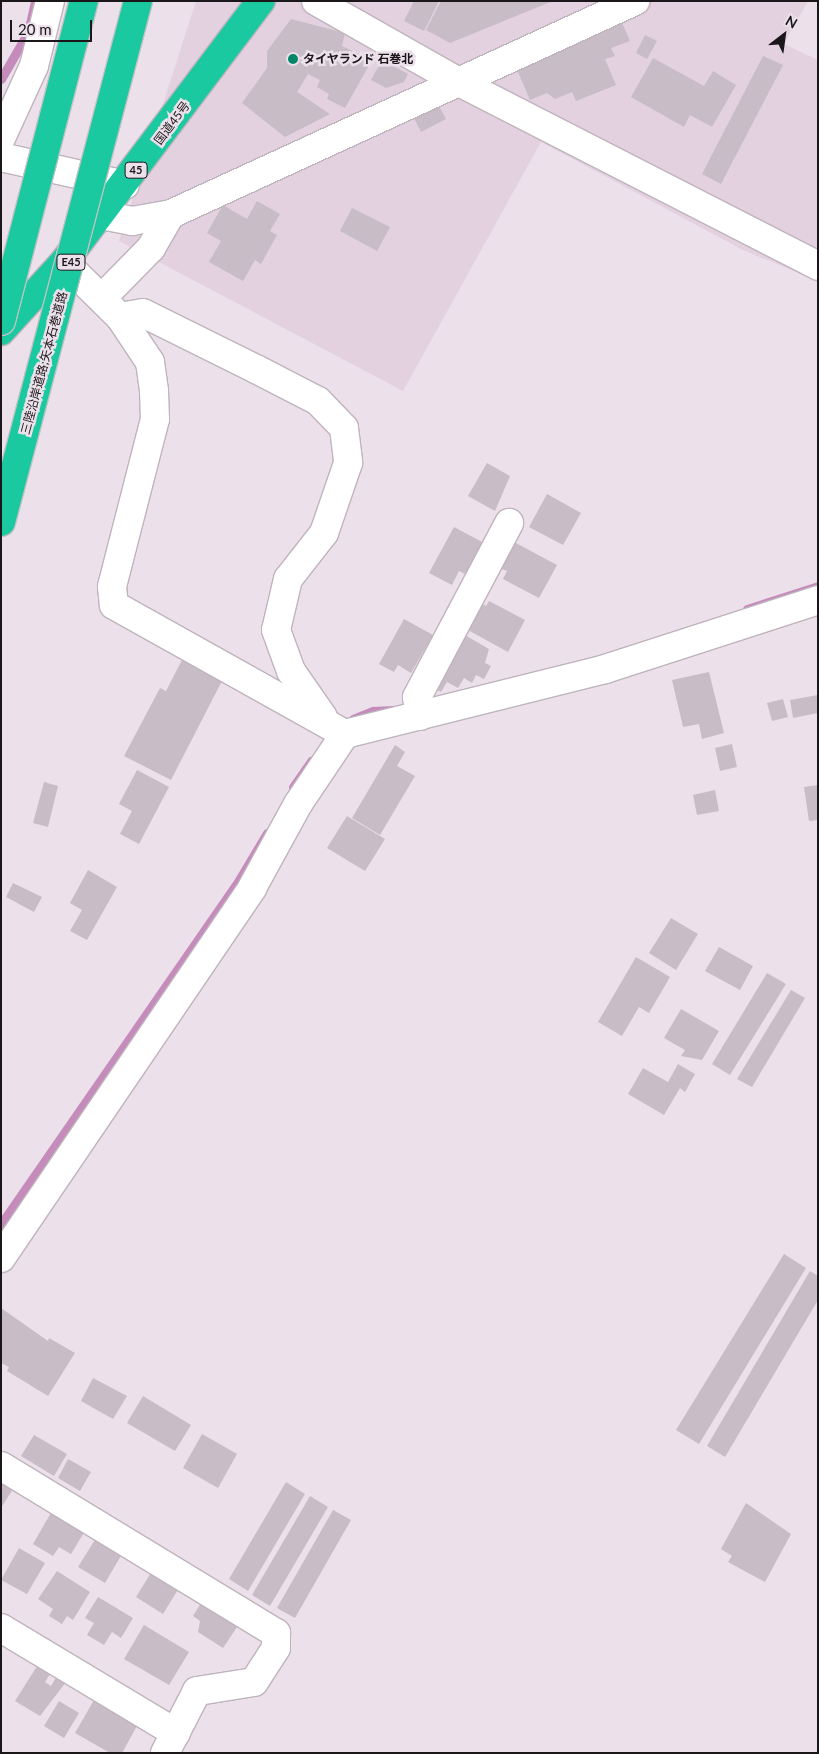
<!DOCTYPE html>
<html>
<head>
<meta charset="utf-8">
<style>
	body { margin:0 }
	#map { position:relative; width:819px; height:1754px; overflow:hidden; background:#ece0ea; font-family:Lato,"Noto Sans JP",sans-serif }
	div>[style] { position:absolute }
	.built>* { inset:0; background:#e3d1e0 }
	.stream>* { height:9px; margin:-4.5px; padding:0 4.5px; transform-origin:4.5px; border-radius:4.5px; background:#c48bbb }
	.building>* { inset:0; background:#c8bcc6 }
	.roads { filter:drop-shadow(1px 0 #bfb3bd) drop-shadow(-1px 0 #bfb3bd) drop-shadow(0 1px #bfb3bd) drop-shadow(0 -1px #bfb3bd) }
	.minor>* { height:28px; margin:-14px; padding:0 14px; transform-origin:14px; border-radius:14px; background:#fff }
	.highway>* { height:28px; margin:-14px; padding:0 14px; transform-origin:14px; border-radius:14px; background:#1ac9a0 }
	.bridges { filter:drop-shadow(1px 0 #c3c2c3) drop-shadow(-1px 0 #c3c2c3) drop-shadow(0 1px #c3c2c3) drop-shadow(0 -1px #c3c2c3) }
	.highway-bridge>* { height:28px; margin:-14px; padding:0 14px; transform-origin:14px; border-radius:14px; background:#1ac9a0 }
	.dots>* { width:14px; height:14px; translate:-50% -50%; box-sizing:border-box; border:2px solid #ece0ea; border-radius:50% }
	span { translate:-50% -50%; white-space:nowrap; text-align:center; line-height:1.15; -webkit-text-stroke:5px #ece0ea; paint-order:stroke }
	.shield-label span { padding:1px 4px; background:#ece0ea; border:1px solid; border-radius:4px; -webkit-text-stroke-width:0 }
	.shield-label { font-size:11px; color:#1a1619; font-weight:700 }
	.poi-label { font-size:12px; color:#1a1619; font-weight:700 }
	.left { translate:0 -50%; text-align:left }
	.street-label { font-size:12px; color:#1a1619 }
	.frame { position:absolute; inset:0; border:2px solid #1a1619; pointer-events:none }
	.north { position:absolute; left:759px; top:10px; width:50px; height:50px; -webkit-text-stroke:4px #ece0ea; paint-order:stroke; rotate:30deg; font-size:14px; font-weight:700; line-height:20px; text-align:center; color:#1a1619 }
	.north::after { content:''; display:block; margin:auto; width:18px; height:22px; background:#1a1619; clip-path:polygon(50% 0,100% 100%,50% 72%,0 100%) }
	.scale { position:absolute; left:10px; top:20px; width:82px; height:22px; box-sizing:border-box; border:2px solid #1a1619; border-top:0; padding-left:6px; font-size:15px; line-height:18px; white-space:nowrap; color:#1a1619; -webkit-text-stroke:4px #ece0ea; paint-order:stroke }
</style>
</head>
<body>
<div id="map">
	<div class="built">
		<i style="clip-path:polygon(196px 1px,808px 1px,784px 44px,818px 60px,818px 281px,743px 250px,541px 142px,403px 391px,119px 241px)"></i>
	</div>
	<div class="stream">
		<i style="left:1px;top:79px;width:54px;rotate:-60.1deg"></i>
		<i style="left:28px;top:32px;width:32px;rotate:-77deg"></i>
		<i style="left:747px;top:609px;width:75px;rotate:-17.9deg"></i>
		<i style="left:353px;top:719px;width:22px;rotate:-22deg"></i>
		<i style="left:373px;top:711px;width:21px;rotate:-3deg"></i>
		<i style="left:293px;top:787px;width:32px;rotate:-55deg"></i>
		<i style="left:1px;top:1224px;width:418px;rotate:-55.3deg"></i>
		<i style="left:239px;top:880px;width:55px;rotate:-59.2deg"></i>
	</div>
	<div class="building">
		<i style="clip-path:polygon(414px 1px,439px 1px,424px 31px,404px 21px)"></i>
		<i style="clip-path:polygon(441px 1px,553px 1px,450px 43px,426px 30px)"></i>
		<i style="clip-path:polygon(619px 16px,630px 41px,611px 48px,615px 56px,605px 59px,616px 85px,576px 101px,572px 92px,555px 99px,547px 93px,530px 100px,513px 60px)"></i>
		<i style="clip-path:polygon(291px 19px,345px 33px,342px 46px,372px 60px,345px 108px,327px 99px,329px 94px,317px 87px,320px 80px,308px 74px,297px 92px,330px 114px,285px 137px,242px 103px,267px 68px,267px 51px)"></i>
		<i style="clip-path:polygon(645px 35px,657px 41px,647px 59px,636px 53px)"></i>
		<i style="clip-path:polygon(763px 56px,783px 65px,721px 184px,702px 174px)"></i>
		<i style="clip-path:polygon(653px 58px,704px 86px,713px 71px,736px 85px,712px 127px,690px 115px,684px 127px,631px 97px)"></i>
		<i style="clip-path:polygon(382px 60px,408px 74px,404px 82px,386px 88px,371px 80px)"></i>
		<i style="clip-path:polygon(438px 104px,446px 119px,421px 132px,413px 116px)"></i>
		<i style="clip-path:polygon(257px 201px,280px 214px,270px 231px,277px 235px,261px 264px,255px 260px,243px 281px,209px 262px,221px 241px,207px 233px,223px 205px,247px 219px)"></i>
		<i style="clip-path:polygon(352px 208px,390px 227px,377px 251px,340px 231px)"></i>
		<i style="clip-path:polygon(487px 463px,510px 476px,495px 511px,468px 496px)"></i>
		<i style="clip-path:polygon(547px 494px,581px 513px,563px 545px,529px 527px)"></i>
		<i style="clip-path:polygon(454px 527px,484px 543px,467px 575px,459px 571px,452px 585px,429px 573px)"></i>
		<i style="clip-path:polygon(514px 542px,557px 565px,539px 598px,503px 579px,507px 571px,499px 568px)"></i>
		<i style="clip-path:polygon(489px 601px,525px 620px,508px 652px,466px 629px,481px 603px,486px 606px)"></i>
		<i style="clip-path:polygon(404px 619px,433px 635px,411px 673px,398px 665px,394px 672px,379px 664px)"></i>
		<i style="clip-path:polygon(463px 634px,489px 649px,485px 663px,491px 666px,484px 679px,476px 675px,472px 683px,464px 678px,458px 688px,447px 682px,441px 692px,432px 687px)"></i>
		<i style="clip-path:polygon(183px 658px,223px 679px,171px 780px,124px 756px,160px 688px,166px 691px)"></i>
		<i style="clip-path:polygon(709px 672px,724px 733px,702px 739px,699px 724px,683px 727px,672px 680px)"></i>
		<i style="clip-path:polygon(818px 695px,818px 713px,793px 718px,790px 700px)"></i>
		<i style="clip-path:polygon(783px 699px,788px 717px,772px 721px,767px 703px)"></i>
		<i style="clip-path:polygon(732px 744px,737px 767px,720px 771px,715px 748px)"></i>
		<i style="clip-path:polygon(395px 745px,405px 752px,397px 766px,415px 776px,380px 835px,352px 818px)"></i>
		<i style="clip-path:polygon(137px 770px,169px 787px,139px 844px,120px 834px,132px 811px,119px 804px)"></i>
		<i style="clip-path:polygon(44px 782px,58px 786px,48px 827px,33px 823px)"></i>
		<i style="clip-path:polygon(818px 785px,818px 820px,809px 821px,804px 787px)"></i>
		<i style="clip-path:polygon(715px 790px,719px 811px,697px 815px,693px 795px)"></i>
		<i style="clip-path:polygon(347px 816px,385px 839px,365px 871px,327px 848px)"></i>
		<i style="clip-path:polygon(88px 870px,117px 887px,87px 940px,70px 931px,82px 910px,70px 903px)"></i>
		<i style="clip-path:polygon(13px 883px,42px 897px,34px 912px,6px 897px)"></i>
		<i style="clip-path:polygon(671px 918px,698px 934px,676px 970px,649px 953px)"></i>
		<i style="clip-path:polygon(719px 947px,753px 966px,740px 990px,705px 971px)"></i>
		<i style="clip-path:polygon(636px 957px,670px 977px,649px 1013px,639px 1007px,622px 1036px,598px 1022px)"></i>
		<i style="clip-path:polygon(767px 973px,786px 984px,730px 1075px,712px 1064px)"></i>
		<i style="clip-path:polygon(791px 990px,805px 998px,752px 1087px,737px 1079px)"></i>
		<i style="clip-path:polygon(681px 1009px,719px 1031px,702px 1060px,681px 1056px,685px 1050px,664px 1038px)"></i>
		<i style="clip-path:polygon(678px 1064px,695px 1074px,685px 1092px,680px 1088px,664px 1115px,628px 1094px,643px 1068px,668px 1082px)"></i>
		<i style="clip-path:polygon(784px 1254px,806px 1268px,699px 1444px,676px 1430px)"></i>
		<i style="clip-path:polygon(810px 1271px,818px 1276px,818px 1300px,725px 1457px,707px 1446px)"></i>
		<i style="clip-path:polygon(1px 1308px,48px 1341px,49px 1338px,75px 1353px,48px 1396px,7px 1371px,9px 1367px,1px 1363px)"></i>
		<i style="clip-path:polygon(93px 1378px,127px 1396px,113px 1419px,81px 1401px)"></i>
		<i style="clip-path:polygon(143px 1396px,191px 1425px,175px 1451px,127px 1423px)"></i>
		<i style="clip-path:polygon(202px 1434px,237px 1454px,218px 1488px,183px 1468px)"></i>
		<i style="clip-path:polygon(34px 1435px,67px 1454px,54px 1476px,21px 1456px)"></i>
		<i style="clip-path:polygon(68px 1459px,91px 1472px,80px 1491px,58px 1478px)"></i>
		<i style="clip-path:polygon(1px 1481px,13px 1489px,1px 1508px)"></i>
		<i style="clip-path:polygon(286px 1482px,305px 1494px,248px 1591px,229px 1579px)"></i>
		<i style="clip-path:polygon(310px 1496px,328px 1507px,270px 1606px,252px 1595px)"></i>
		<i style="clip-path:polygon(746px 1503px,791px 1534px,765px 1582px,728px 1562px,732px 1556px,721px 1549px)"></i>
		<i style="clip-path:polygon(333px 1510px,351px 1520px,295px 1618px,277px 1608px)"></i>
		<i style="clip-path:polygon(52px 1511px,85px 1531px,71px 1554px,59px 1547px,53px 1556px,33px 1544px)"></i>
		<i style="clip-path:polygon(96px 1538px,122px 1554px,105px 1583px,78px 1567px)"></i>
		<i style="clip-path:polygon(19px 1548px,45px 1563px,27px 1594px,1px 1580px)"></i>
		<i style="clip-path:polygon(57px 1571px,90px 1592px,73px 1620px,67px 1616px,62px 1624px,49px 1616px,53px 1609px,38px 1599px)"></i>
		<i style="clip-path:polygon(152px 1571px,179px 1588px,163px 1614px,136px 1597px)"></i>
		<i style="clip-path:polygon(98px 1597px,133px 1618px,121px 1638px,112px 1632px,104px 1645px,87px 1635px,94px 1623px,85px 1618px)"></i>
		<i style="clip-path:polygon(203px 1600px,239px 1624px,223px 1648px,198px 1632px,200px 1621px,193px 1616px)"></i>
		<i style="clip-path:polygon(144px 1625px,189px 1652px,169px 1685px,124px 1659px)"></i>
		<i style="clip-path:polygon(39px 1663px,52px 1671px,45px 1682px,51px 1686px,57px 1676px,66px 1682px,40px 1716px,15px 1701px)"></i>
		<i style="clip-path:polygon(94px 1700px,138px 1724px,122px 1753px,110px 1753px,75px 1733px)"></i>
		<i style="clip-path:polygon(59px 1701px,79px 1713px,64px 1738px,44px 1726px)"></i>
	</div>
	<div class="roads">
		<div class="minor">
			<i style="left:316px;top:1px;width:162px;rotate:29.6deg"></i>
			<i style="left:457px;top:81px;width:406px;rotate:27.1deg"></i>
			<i style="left:1px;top:138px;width:79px;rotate:-65.4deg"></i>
			<i style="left:34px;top:66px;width:67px;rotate:-76.2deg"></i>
			<i style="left:1px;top:157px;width:127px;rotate:12.7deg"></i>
			<i style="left:101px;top:215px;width:32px;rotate:11deg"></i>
			<i style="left:132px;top:221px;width:40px;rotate:-10deg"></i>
			<i style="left:171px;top:214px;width:511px;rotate:-24.66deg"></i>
			<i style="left:64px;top:262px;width:78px;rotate:44.5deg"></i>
			<i style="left:120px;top:317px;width:54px;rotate:56.3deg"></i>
			<i style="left:150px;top:362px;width:29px;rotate:82deg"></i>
			<i style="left:154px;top:391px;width:28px;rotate:88deg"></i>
			<i style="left:155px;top:419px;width:173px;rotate:104.4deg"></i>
			<i style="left:112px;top:587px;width:18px;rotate:84deg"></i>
			<i style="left:114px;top:605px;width:265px;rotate:29.2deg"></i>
			<i style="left:103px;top:297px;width:69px;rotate:-45.6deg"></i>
			<i style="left:151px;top:248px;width:39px;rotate:-60deg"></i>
			<i style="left:120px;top:317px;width:23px;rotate:-10deg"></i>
			<i style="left:143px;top:313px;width:126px;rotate:26.4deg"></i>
			<i style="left:256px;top:369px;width:70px;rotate:27.3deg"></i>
			<i style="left:318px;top:401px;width:37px;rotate:46deg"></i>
			<i style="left:344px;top:428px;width:35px;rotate:83deg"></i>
			<i style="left:348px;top:463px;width:74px;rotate:108.9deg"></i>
			<i style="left:324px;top:533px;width:58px;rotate:128deg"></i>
			<i style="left:288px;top:579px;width:52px;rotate:103.2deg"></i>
			<i style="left:276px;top:630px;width:44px;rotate:69.9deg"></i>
			<i style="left:291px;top:671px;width:56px;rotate:55.2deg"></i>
			<i style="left:420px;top:716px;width:19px;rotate:-99deg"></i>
			<i style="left:417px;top:697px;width:197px;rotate:-62.1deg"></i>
			<i style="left:1px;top:1258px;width:447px;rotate:-55.8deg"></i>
			<i style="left:252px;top:888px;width:96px;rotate:-61.3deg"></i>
			<i style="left:298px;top:804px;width:84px;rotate:-56.1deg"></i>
			<i style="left:345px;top:734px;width:268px;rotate:-14deg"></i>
			<i style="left:605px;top:669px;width:224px;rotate:-17.9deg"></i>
			<i style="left:1px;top:1466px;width:322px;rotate:31.3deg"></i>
			<i style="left:276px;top:1633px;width:15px;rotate:90deg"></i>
			<i style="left:276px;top:1648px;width:40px;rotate:122.9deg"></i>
			<i style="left:254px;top:1682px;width:58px;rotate:171deg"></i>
			<i style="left:197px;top:1691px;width:70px;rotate:117.3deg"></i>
			<i style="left:1px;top:1628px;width:204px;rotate:31deg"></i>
		</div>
		<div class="highway">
			<i style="left:1px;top:331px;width:93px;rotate:-47.6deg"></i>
			<i style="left:64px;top:262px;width:327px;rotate:-53deg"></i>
		</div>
	</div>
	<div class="bridges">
		<div class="highway-bridge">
			<i style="left:1px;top:321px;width:331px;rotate:-75.5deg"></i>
			<i style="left:1px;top:522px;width:539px;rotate:-75.27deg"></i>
		</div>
	</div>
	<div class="dots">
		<i style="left:293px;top:59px;background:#048669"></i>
	</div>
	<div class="shield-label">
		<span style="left:136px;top:170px">45</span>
		<span style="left:71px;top:262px">E45</span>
	</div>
	<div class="poi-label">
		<span class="left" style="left:303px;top:59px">タイヤランド 石巻北</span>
	</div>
	<div class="street-label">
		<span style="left:172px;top:123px;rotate:-53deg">国道45号</span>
		<span style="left:44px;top:363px;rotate:-75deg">三陸沿岸道路;矢本石巻道路</span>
	</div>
	<div class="frame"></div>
	<div class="north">N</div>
	<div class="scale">20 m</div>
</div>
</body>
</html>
